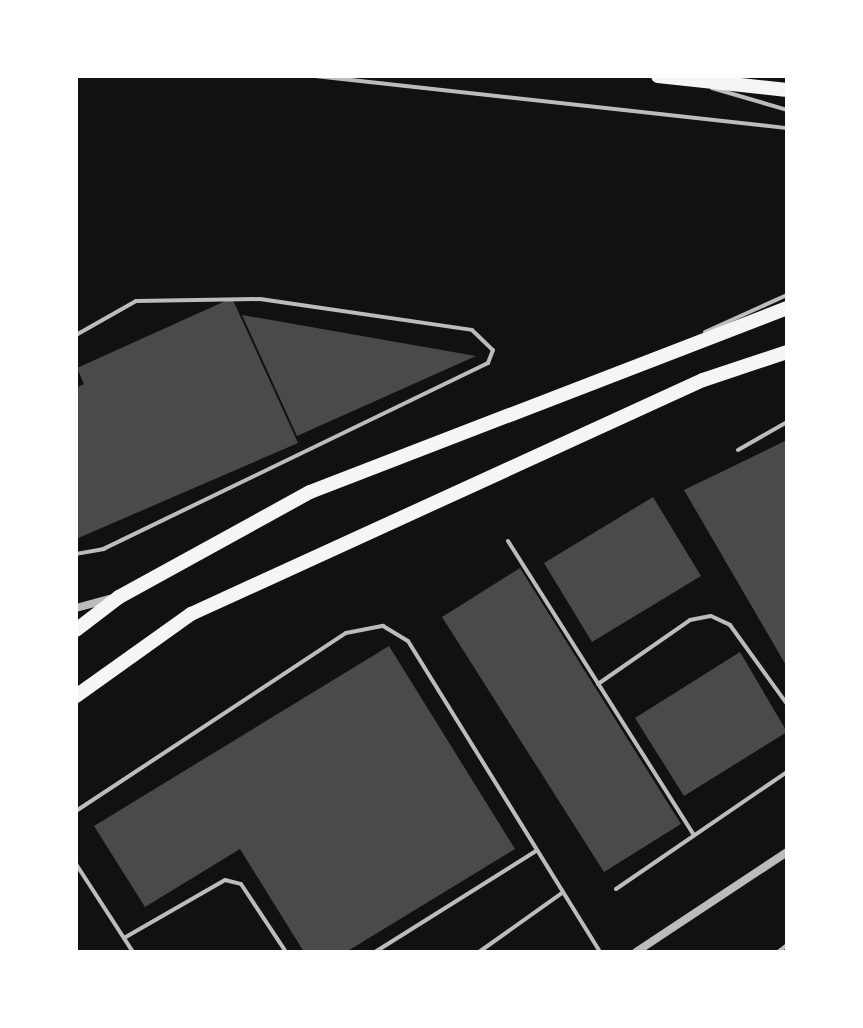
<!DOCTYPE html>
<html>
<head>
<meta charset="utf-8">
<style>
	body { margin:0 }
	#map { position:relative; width:863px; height:1028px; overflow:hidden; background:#111; font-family:Quicksand,sans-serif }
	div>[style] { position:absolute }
	.building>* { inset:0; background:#4a4a4a }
	.service>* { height:4px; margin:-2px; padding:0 2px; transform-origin:2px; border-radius:2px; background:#bcbcbc }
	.minor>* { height:8px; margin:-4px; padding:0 4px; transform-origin:4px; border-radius:4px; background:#bcbcbc }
	.primary>* { height:14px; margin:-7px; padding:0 7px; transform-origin:7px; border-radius:7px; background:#f5f5f5 }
	.trunk>* { height:14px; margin:-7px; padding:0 7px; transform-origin:7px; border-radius:7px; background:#f5f5f5 }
	span { translate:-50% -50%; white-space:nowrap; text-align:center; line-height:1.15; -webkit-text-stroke:6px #fff; paint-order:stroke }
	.frame { position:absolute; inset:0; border:78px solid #fff; pointer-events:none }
</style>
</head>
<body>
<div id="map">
	<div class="building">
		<i style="clip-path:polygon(232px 298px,298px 443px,76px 539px,76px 388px,84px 384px,77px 368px)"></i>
		<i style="clip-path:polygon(242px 315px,476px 356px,297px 436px)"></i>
		<i style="clip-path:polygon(787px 440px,787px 667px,684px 490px)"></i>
		<i style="clip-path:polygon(653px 497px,701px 576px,592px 642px,544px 563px)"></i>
		<i style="clip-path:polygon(520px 568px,681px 824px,604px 872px,442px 617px)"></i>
		<i style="clip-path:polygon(389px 646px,515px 849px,346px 952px,304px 952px,240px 849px,145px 907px,94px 826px)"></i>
		<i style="clip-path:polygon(740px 652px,787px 732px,684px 796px,635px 718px)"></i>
	</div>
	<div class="service">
		<i style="left:315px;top:76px;width:475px;rotate:6.3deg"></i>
		<i style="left:712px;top:88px;width:78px;rotate:16.3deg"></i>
		<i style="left:705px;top:332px;width:90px;rotate:-24.3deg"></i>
		<i style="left:76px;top:335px;width:69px;rotate:-29.5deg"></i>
		<i style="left:136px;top:301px;width:124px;rotate:-0.9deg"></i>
		<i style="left:260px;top:299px;width:214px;rotate:8.3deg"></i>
		<i style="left:472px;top:330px;width:29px;rotate:44deg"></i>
		<i style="left:493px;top:350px;width:14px;rotate:111deg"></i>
		<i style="left:488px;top:363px;width:427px;rotate:154.2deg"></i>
		<i style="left:104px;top:549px;width:28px;rotate:170deg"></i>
		<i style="left:738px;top:450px;width:56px;rotate:-29.7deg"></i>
		<i style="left:508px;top:541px;width:348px;rotate:57.7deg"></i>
		<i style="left:598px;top:684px;width:112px;rotate:-34.8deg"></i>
		<i style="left:690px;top:620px;width:21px;rotate:-11deg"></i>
		<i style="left:711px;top:616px;width:21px;rotate:25deg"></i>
		<i style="left:730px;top:625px;width:97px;rotate:54.2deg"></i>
		<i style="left:76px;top:811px;width:323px;rotate:-33.4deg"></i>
		<i style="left:346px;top:633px;width:38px;rotate:-11deg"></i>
		<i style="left:383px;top:626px;width:29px;rotate:31deg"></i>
		<i style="left:408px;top:641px;width:365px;rotate:58.3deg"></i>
		<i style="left:76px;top:864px;width:105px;rotate:57.1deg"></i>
		<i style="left:616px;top:889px;width:207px;rotate:-34.4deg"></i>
		<i style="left:124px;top:938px;width:116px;rotate:-29.9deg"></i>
		<i style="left:225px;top:880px;width:16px;rotate:14deg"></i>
		<i style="left:241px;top:884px;width:82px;rotate:56.5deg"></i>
		<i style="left:375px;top:952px;width:190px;rotate:-32.1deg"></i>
		<i style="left:479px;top:952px;width:102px;rotate:-35.4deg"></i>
		<i style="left:778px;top:952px;width:11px;rotate:-38deg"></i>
	</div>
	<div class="minor">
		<i style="left:76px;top:608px;width:35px;rotate:-15deg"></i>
		<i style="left:636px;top:952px;width:181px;rotate:-33.5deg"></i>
	</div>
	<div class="primary">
		<i style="left:76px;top:630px;width:54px;rotate:-37.5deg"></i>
		<i style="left:119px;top:597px;width:218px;rotate:-28.8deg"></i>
		<i style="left:310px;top:492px;width:511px;rotate:-21.09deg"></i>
		<i style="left:76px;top:696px;width:141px;rotate:-35.5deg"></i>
		<i style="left:191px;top:614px;width:563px;rotate:-24.56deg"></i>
		<i style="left:703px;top:380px;width:89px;rotate:-18.4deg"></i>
	</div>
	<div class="trunk">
		<i style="left:658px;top:76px;width:130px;rotate:6.2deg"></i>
	</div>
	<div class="frame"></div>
</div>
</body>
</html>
